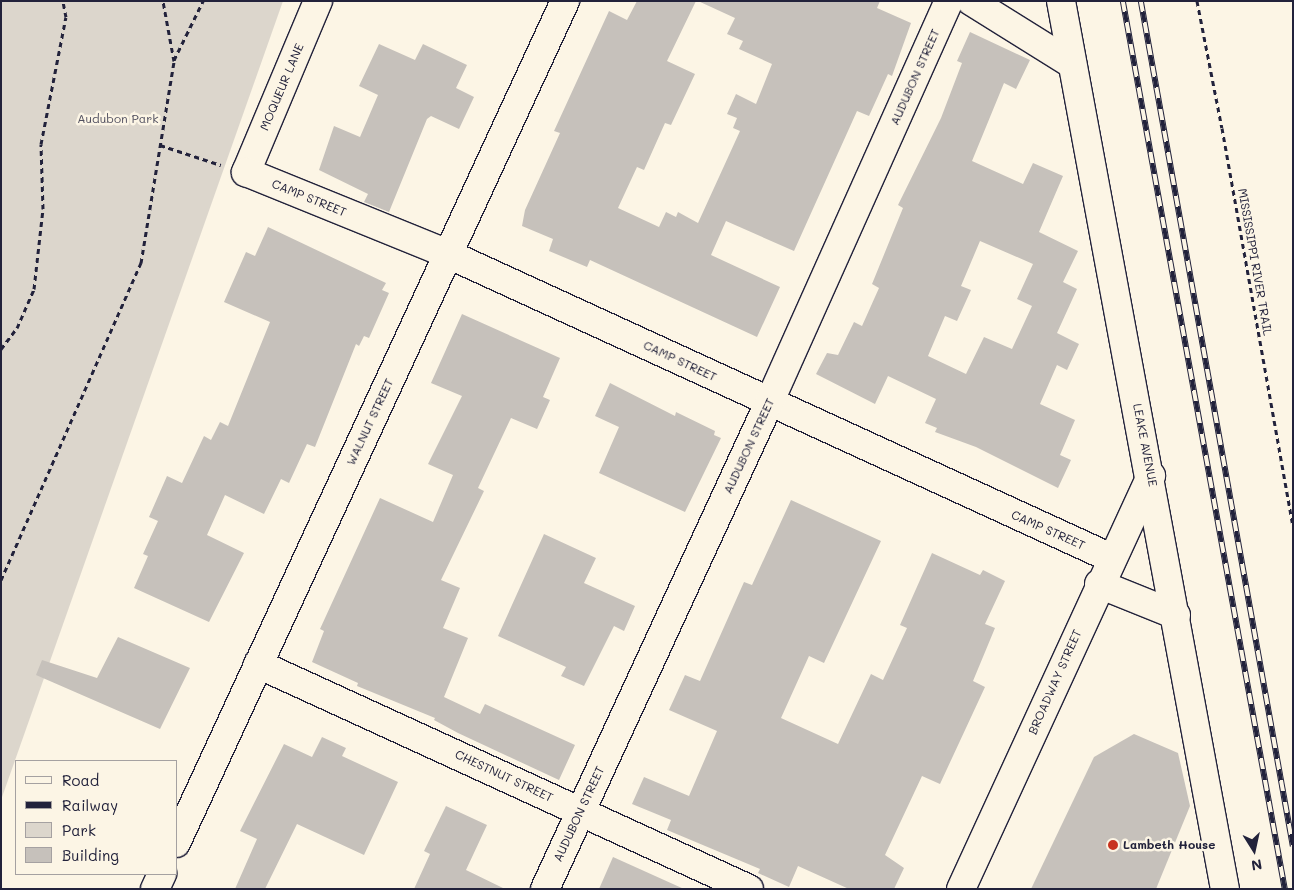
<!DOCTYPE html>
<html>
<head>
<meta charset="utf-8">
<style>
	body { margin:0 }
	#map { position:relative; width:1294px; height:890px; overflow:hidden; background:#fcf5e5; font-family:Mali,sans-serif }
	div>[style] { position:absolute }
	.green>* { inset:0; background:#dcd6cc }
	.building>* { inset:0; background:#c6c1bb }
	.path>* { height:3px; margin-top:-1.5px; transform-origin:0; background:repeating-linear-gradient(90deg,#22223b 0 5px,transparent 0 9px) }
	.roads { filter:drop-shadow(1px 0 #22223b) drop-shadow(-1px 0 #22223b) drop-shadow(0 1px #22223b) drop-shadow(0 -1px #22223b) }
	.minor>* { height:28px; margin:-14px; padding:0 14px; transform-origin:14px; border-radius:14px; background:#fcf5e5 }
	.rail>* { height:5.5px; margin-top:-2.75px; transform-origin:0; background:repeating-linear-gradient(90deg,#fcf5e5 0 11px,#22223b 0 22px); box-sizing:border-box; border-block:1px solid #22223b }
	.dots>* { width:14px; height:14px; translate:-50% -50%; box-sizing:border-box; border:2px solid #fcf5e5; border-radius:50% }
	span { translate:-50% -50%; white-space:nowrap; text-align:center; line-height:1.15; -webkit-text-stroke:5px #fcf5e5; paint-order:stroke }
	.street-label { font-size:12px; color:#22223b }
	.park-label { font-size:12px; color:#504f5f }
	.poi-label { font-size:12px; color:#22223b; font-weight:700 }
	.left { translate:0 -50%; text-align:left }
	.frame { position:absolute; inset:0; border:2px solid #22223b; pointer-events:none }
	.legend { position:absolute; left:15px; top:760px; width:162px; height:115px; box-sizing:border-box; background:#fcf5e5; border:1px solid #a5a1a1; margin:0; padding:6px 9px; list-style:none; font-size:15px; color:#22223b }
	.legend li { display:flex; align-items:center; gap:10px; height:25px }
	.legend b { width:25px; border:1px solid #a5a1a1 }
	.north { position:absolute; left:1229px; top:825px; width:50px; height:50px; -webkit-text-stroke:4px #fcf5e5; paint-order:stroke; rotate:170deg; font-size:14px; font-weight:700; line-height:20px; text-align:center; color:#22223b }
	.north::after { content:''; display:block; margin:auto; width:18px; height:22px; background:#22223b; clip-path:polygon(50% 0,100% 100%,50% 72%,0 100%) }
</style>
</head>
<body>
<div id="map">
	<div class="green">
		<i style="clip-path:polygon(1px 1px,283px 1px,1px 800px)"></i>
	</div>
	<div class="building">
		<i style="clip-path:polygon(637px 1px,696px 1px,667px 61px,695px 74px,671px 125px,665px 123px,644px 170px,637px 167px,618px 208px,659px 227px,666px 212px,676px 217px,678px 212px,698px 223px,740px 131px,733px 128px,737px 118px,727px 114px,736px 94px,756px 104px,772px 64px,739px 49px,743px 41px,727px 34px,735px 18px,698px 1px,880px 1px,877px 8px,911px 23px,892px 76px,888px 74px,869px 116px,857px 111px,794px 251px,726px 221px,711px 255px,780px 287px,757px 337px,590px 260px,587px 267px,549px 251px,553px 239px,522px 226px,525px 210px,560px 133px,554px 131px,609px 11px,627px 20px)"></i>
		<i style="clip-path:polygon(evenodd,970px 32px,1030px 60px,1016px 89px,1004px 83px,972px 161px,1023px 184px,1033px 163px,1063px 176px,1039px 232px,1078px 251px,1063px 282px,1077px 289px,1057px 333px,1079px 344px,1067px 370px,1057px 365px,1040px 404px,1075px 420px,1060px 455px,1071px 460px,1058px 488px,976px 447px,935px 432px,937px 428px,925px 423px,936px 399px,888px 376px,875px 404px,816px 374px,827px 353px,838px 355px,854px 322px,862px 326px,879px 288px,872px 284px,903px 208px,898px 205px,941px 118px,962px 63px,957px 61px,970px 32px,980px 241px,1033px 264px,1017px 299px,1032px 306px,1012px 349px,984px 337px,966px 374px,928px 356px,945px 316px,957px 321px,971px 290px,961px 286px,980px 241px)"></i>
		<i style="clip-path:polygon(379px 44px,415px 60px,423px 44px,467px 65px,456px 88px,474px 97px,459px 129px,431px 116px,427px 119px,389px 212px,364px 202px,368px 194px,319px 170px,334px 126px,360px 137px,378px 95px,359px 86px)"></i>
		<i style="clip-path:polygon(268px 227px,386px 283px,382px 290px,389px 293px,369px 338px,364px 336px,359px 346px,356px 344px,315px 447px,307px 444px,289px 483px,281px 479px,264px 514px,225px 495px,207px 535px,244px 553px,209px 622px,134px 588px,148px 556px,143px 554px,158px 521px,149px 517px,167px 476px,182px 483px,204px 436px,211px 440px,220px 422px,228px 426px,270px 322px,224px 302px,246px 252px,255px 256px)"></i>
		<i style="clip-path:polygon(462px 314px,560px 358px,543px 397px,550px 400px,537px 429px,511px 418px,478px 488px,484px 491px,441px 580px,460px 588px,443px 628px,468px 638px,444px 697px,480px 714px,485px 704px,575px 745px,559px 780px,458px 733px,434px 720px,435px 718px,357px 686px,358px 683px,312px 662px,324px 631px,320px 629px,380px 498px,433px 522px,453px 475px,428px 464px,462px 396px,431px 383px)"></i>
		<i style="clip-path:polygon(610px 383px,675px 416px,676px 412px,715px 431px,714px 435px,721px 438px,685px 512px,599px 473px,619px 427px,595px 416px)"></i>
		<i style="clip-path:polygon(791px 500px,881px 541px,824px 663px,809px 656px,781px 718px,838px 744px,871px 674px,883px 680px,907px 628px,900px 625px,932px 553px,980px 575px,983px 570px,1005px 581px,985px 624px,995px 628px,973px 681px,985px 687px,940px 784px,922px 776px,885px 855px,904px 868px,894px 889px,849px 889px,798px 866px,789px 887px,758px 873px,760px 869px,667px 830px,671px 820px,632px 804px,644px 777px,689px 796px,717px 731px,669px 710px,685px 675px,700px 681px,744px 582px,752px 585px)"></i>
		<i style="clip-path:polygon(544px 534px,596px 558px,584px 583px,635px 606px,624px 631px,614px 626px,584px 686px,561px 676px,566px 667px,498px 636px)"></i>
		<i style="clip-path:polygon(118px 637px,190px 668px,160px 729px,36px 675px,42px 660px,97px 678px)"></i>
		<i style="clip-path:polygon(1134px 734px,1178px 753px,1190px 806px,1156px 889px,1031px 889px,1094px 757px)"></i>
		<i style="clip-path:polygon(322px 737px,346px 748px,342px 756px,398px 782px,364px 855px,297px 824px,265px 889px,235px 889px,257px 839px,240px 831px,284px 744px,312px 757px)"></i>
		<i style="clip-path:polygon(446px 806px,487px 825px,466px 870px,505px 889px,414px 889px,430px 854px,424px 851px)"></i>
		<i style="clip-path:polygon(613px 857px,684px 889px,599px 889px)"></i>
	</div>
	<div class="path">
		<i style="left:1197px;top:1px;width:129px;rotate:78.9deg"></i>
		<i style="left:1222px;top:128px;width:404px;rotate:79.9deg"></i>
		<i style="left:174px;top:60px;width:66px;rotate:-63.8deg"></i>
		<i style="left:160px;top:145px;width:64px;rotate:18.2deg"></i>
		<i style="left:1px;top:349px;width:26px;rotate:-53deg"></i>
		<i style="left:17px;top:328px;width:43px;rotate:-66.4deg"></i>
		<i style="left:34px;top:289px;width:81px;rotate:-83.6deg"></i>
		<i style="left:43px;top:209px;width:65px;rotate:-91.8deg"></i>
		<i style="left:41px;top:144px;width:129px;rotate:-78.9deg"></i>
		<i style="left:66px;top:17px;width:16px;rotate:-101deg"></i>
		<i style="left:1px;top:580px;width:347px;rotate:-66.2deg"></i>
		<i style="left:141px;top:263px;width:205px;rotate:-80.7deg"></i>
		<i style="left:174px;top:61px;width:61px;rotate:-100.4deg"></i>
	</div>
	<div class="roads">
		<div class="minor">
			<i style="left:318px;top:1px;width:186px;rotate:112.8deg"></i>
			<i style="left:246px;top:172px;width:218px;rotate:22.1deg"></i>
			<i style="left:448px;top:254px;width:729px;rotate:24.63deg"></i>
			<i style="left:971px;top:1px;width:119px;rotate:32deg"></i>
			<i style="left:1061px;top:1px;width:903px;rotate:79.54deg"></i>
			<i style="left:1099px;top:584px;width:83px;rotate:21.9deg"></i>
			<i style="left:258px;top:664px;width:540px;rotate:24.62deg"></i>
			<i style="left:176px;top:843px;width:928px;rotate:-65.2deg"></i>
			<i style="left:155px;top:889px;width:17px;rotate:-65deg"></i>
			<i style="left:545px;top:889px;width:535px;rotate:-65.25deg"></i>
			<i style="left:769px;top:403px;width:440px;rotate:-65.9deg"></i>
			<i style="left:961px;top:889px;width:455px;rotate:-65.3deg"></i>
		</div>
	</div>
	<div class="rail">
		<i style="left:1123px;top:1px;width:903px;rotate:79.66deg"></i>
		<i style="left:1141px;top:1px;width:859px;rotate:79.8deg"></i>
	</div>
	<div class="dots">
		<i style="left:1113px;top:845px;background:#c8321e"></i>
	</div>
	<div class="street-label">
		<span style="left:915px;top:77px;rotate:-66deg">AUDUBON STREET</span>
		<span style="left:282px;top:87px;rotate:-67deg">MOQUEUR LANE</span>
		<span style="left:309px;top:198px;rotate:22deg">CAMP STREET</span>
		<span style="left:1255px;top:262px;rotate:80deg">MISSISSIPPI RIVER TRAIL</span>
		<span style="left:680px;top:361px;rotate:25deg">CAMP STREET</span>
		<span style="left:370px;top:422px;rotate:-65deg">WALNUT STREET</span>
		<span style="left:1145px;top:445px;rotate:79deg">LEAKE AVENUE</span>
		<span style="left:749px;top:446px;rotate:-65deg">AUDUBON STREET</span>
		<span style="left:1048px;top:530px;rotate:24deg">CAMP STREET</span>
		<span style="left:1055px;top:682px;rotate:-66deg">BROADWAY STREET</span>
		<span style="left:504px;top:776px;rotate:25deg">CHESTNUT STREET</span>
		<span style="left:579px;top:814px;rotate:-65deg">AUDUBON STREET</span>
	</div>
	<div class="park-label">
		<span style="left:118px;top:119px">Audubon Park</span>
	</div>
	<div class="poi-label">
		<span class="left" style="left:1123px;top:845px">Lambeth House</span>
	</div>
	<div class="frame"></div>
	<ul class="legend">
	<li><b style="height:6px;background:#fcf5e5"></b>Road</li>
	<li><b style="height:6px;background:#22223b"></b>Railway</li>
	<li><b style="height:14px;background:#dcd6cc"></b>Park</li>
	<li><b style="height:14px;background:#c6c1bb"></b>Building</li>
	</ul>
	<div class="north">N</div>
</div>
</body>
</html>
